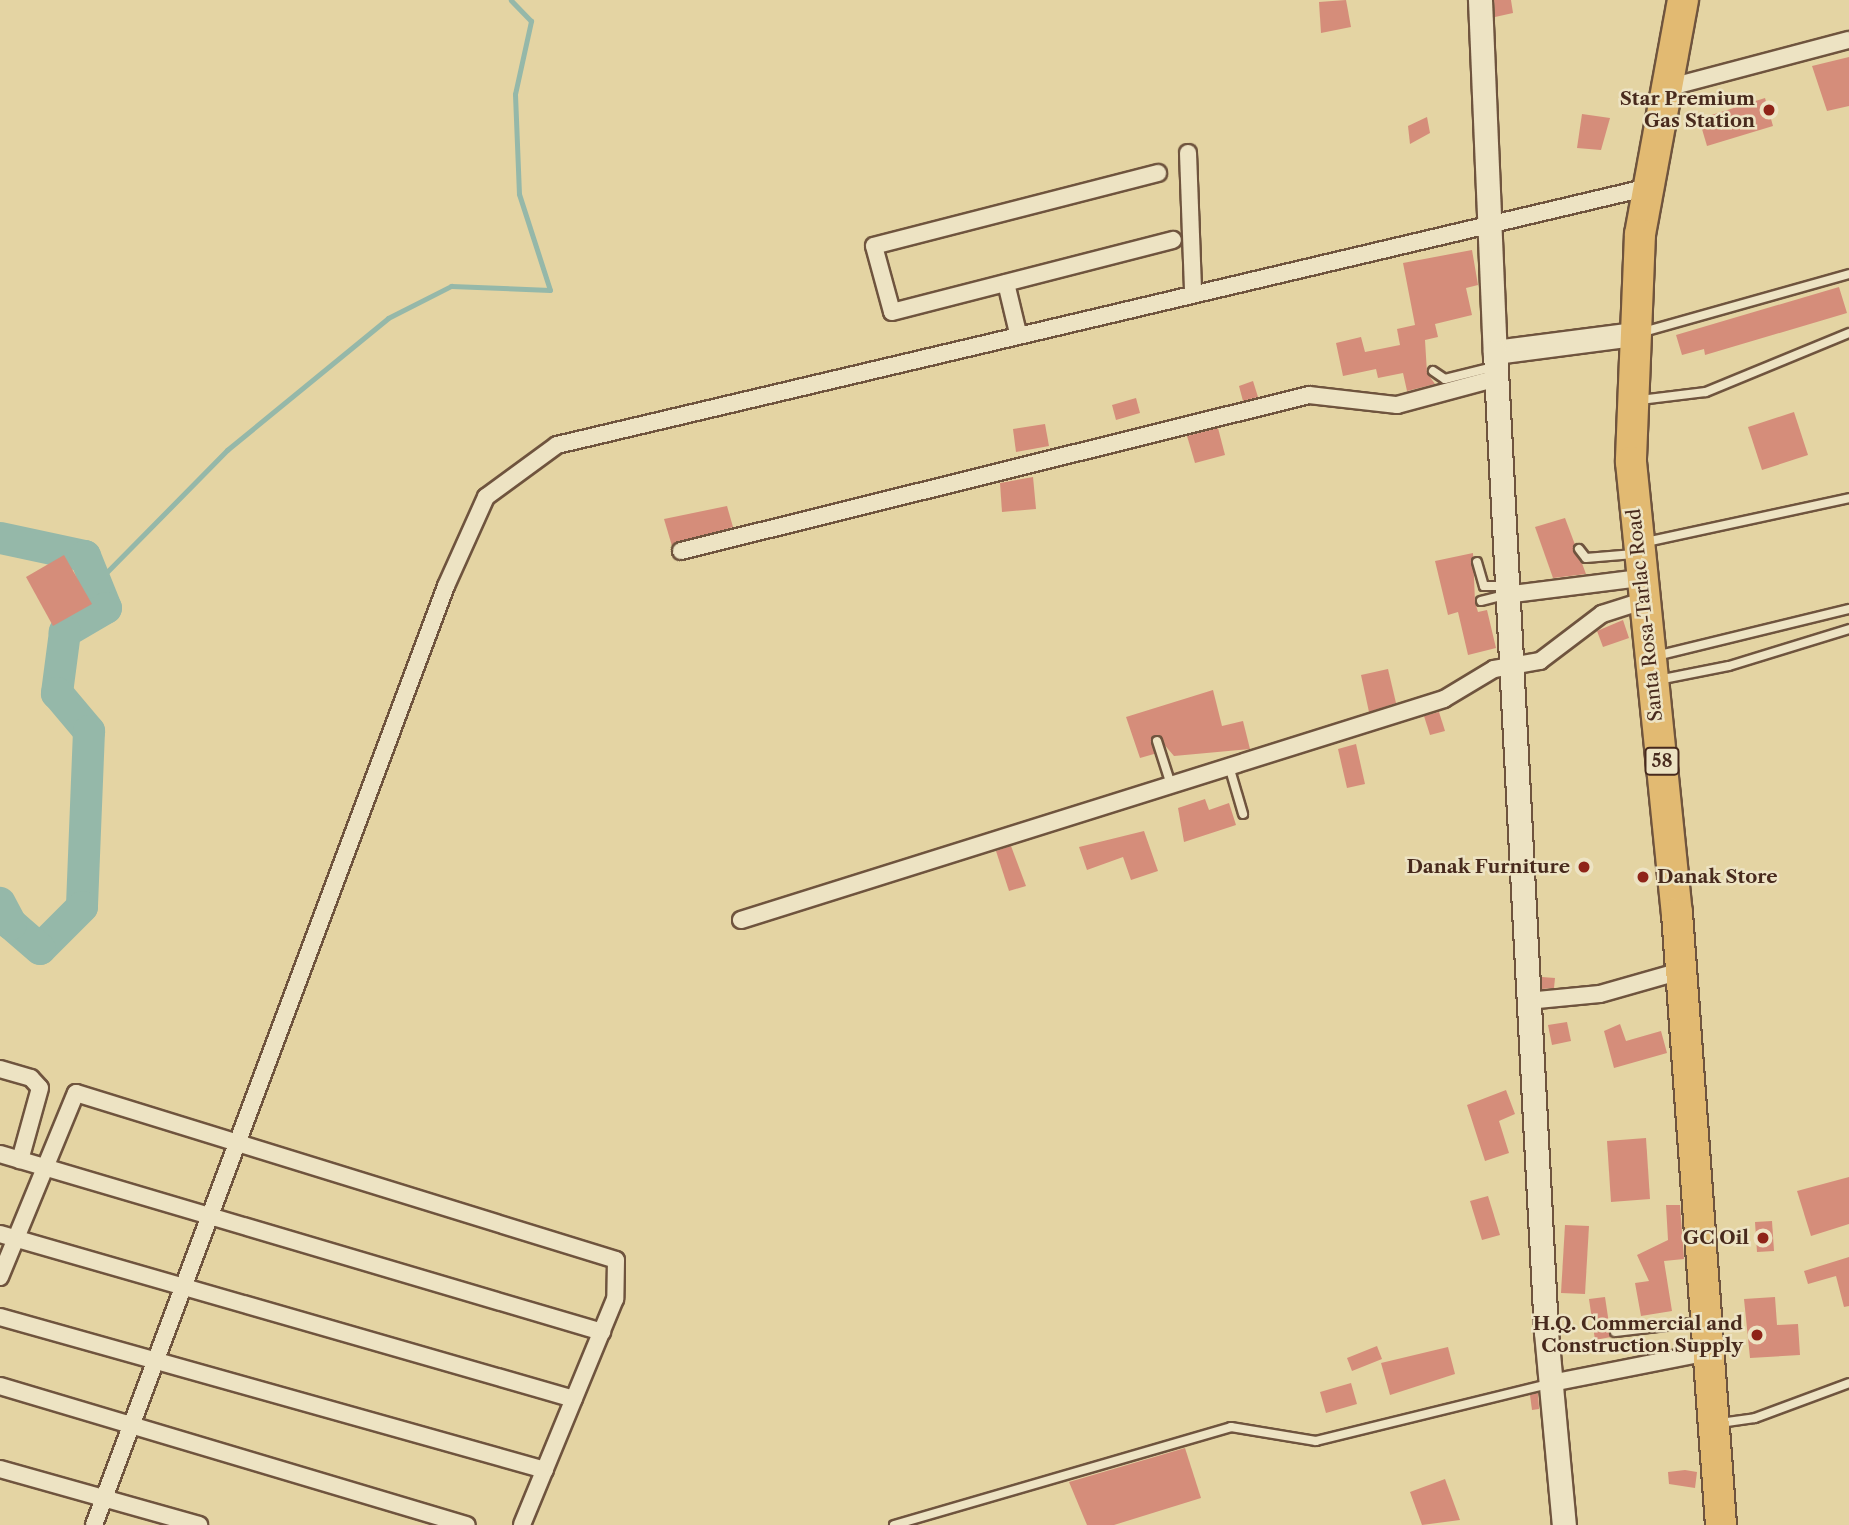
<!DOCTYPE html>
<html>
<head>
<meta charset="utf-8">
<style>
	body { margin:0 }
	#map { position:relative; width:1849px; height:1525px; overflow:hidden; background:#e4d4a3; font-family:"Libre Caslon Text",serif }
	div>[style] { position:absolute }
	.stream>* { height:5px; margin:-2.5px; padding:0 2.5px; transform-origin:2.5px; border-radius:2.5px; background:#95b8a9 }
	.river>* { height:32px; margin:-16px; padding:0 16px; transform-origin:16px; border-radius:16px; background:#95b8a9 }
	.building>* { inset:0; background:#d58d7a }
	.roads { filter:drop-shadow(2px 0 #6f543e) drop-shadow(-2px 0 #6f543e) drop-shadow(0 2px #6f543e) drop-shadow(0 -2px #6f543e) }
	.lane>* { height:8px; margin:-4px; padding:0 4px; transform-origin:4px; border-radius:4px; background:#ede3c3 }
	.street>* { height:16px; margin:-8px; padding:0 8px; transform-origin:8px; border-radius:8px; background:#ede3c3 }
	.secondary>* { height:23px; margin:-11.5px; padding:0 11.5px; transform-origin:11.5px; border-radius:11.5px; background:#ede3c3 }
	.highway>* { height:30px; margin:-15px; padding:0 15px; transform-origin:15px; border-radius:15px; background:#e2ba72 }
	.dots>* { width:19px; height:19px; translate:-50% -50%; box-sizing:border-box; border:4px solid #ede3c3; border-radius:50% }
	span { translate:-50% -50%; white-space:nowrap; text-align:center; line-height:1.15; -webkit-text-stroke:5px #ede3c3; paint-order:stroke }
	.shield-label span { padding:2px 5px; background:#ede3c3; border:2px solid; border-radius:5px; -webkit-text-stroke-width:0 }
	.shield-label { font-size:18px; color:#482a1d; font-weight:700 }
	.poi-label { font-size:19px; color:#482a1d; font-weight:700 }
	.right { translate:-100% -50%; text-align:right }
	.left { translate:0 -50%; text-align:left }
	.street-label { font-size:19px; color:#482a1d }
</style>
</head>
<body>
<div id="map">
	<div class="stream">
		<i style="left:96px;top:583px;width:187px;rotate:-45.4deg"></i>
		<i style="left:227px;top:450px;width:208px;rotate:-39.3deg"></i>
		<i style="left:388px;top:318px;width:71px;rotate:-26.9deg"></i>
		<i style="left:451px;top:286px;width:99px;rotate:2.3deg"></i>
		<i style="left:550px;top:290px;width:101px;rotate:-107.9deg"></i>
		<i style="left:519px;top:194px;width:100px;rotate:-92.3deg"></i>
		<i style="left:515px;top:94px;width:75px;rotate:-77.6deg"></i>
		<i style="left:531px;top:21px;width:29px;rotate:-134deg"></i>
	</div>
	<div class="river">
		<i style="left:0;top:538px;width:87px;rotate:12deg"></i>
		<i style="left:85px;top:556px;width:56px;rotate:68deg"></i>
		<i style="left:106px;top:608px;width:48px;rotate:149.7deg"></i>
		<i style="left:65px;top:632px;width:62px;rotate:97.5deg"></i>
		<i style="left:57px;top:693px;width:50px;rotate:49.9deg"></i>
		<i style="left:89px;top:731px;width:176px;rotate:92.3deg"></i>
		<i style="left:82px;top:907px;width:59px;rotate:135deg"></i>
		<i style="left:40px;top:949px;width:38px;rotate:-139deg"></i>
		<i style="left:11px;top:924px;width:24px;rotate:-118deg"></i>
	</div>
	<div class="building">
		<i style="clip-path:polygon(1346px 0,1351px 27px,1321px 33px,1319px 2px)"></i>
		<i style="clip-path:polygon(1494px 0,1511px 0,1513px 13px,1495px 17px)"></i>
		<i style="clip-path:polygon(1849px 57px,1849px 106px,1827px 111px,1812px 66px)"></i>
		<i style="clip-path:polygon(1765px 98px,1773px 126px,1707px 146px,1699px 119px)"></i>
		<i style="clip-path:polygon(1582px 114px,1610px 118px,1601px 150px,1577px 148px)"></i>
		<i style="clip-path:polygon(1427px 117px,1430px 133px,1410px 144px,1408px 126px)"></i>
		<i style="clip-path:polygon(1472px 250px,1478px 285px,1466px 288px,1472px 315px,1435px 324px,1438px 337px,1425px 340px,1427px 373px,1435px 384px,1407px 391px,1403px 373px,1378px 378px,1376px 369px,1343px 376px,1336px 343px,1361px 337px,1365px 352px,1400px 345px,1397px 329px,1415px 325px,1403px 263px)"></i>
		<i style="clip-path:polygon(1839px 287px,1847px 313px,1705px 355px,1704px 349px,1682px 355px,1676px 335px)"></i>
		<i style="clip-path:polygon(1253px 381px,1258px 397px,1243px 401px,1239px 386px)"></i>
		<i style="clip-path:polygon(1136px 398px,1140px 413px,1116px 420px,1112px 405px)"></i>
		<i style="clip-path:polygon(1794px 412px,1808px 455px,1762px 470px,1748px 427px)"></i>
		<i style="clip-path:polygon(1045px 424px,1049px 446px,1016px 452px,1013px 429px)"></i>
		<i style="clip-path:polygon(1218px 428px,1225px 455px,1195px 463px,1187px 436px)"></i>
		<i style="clip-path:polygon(1033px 477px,1036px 509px,1002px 512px,1000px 483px)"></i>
		<i style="clip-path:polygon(727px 506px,733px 527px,672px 546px,664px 519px)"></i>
		<i style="clip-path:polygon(1565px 518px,1586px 574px,1553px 578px,1535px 527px)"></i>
		<i style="clip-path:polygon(1473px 553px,1475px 602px,1478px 612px,1487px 610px,1496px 648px,1468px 655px,1458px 612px,1448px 615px,1435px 561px)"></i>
		<i style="clip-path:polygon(64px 555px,92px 604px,53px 626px,26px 577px)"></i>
		<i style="clip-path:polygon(1623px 620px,1629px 638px,1603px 647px,1597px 631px)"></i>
		<i style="clip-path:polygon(1388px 669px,1396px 703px,1369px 712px,1361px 675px)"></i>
		<i style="clip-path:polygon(1213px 690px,1222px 726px,1243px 721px,1250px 749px,1174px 756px,1156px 735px,1154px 754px,1140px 758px,1126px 717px)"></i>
		<i style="clip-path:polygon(1439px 712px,1445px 731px,1430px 735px,1424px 716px)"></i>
		<i style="clip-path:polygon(1356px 744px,1365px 784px,1347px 788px,1338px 749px)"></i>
		<i style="clip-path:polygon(1205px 799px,1209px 810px,1229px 803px,1236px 825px,1184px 842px,1178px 808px)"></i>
		<i style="clip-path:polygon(1144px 831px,1158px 871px,1131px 880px,1123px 857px,1087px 870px,1079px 847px)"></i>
		<i style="clip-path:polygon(1011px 846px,1026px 886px,1009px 891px,996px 851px)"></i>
		<i style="clip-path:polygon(1542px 977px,1555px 978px,1554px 988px,1542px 989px)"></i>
		<i style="clip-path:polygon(1567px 1022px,1571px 1041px,1552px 1045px,1548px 1025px)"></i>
		<i style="clip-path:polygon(1620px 1024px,1626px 1041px,1661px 1031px,1667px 1053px,1614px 1068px,1604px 1031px)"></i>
		<i style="clip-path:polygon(1506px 1090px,1515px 1114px,1499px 1121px,1509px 1153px,1485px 1161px,1467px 1105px)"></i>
		<i style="clip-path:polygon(1646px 1138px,1650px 1199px,1611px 1202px,1607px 1141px)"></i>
		<i style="clip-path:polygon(1849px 1177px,1849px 1224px,1811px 1236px,1797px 1191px)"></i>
		<i style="clip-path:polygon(1488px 1196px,1500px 1235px,1482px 1240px,1470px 1201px)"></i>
		<i style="clip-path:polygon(1666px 1205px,1680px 1205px,1684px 1259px,1664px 1261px,1672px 1311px,1641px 1316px,1635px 1283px,1649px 1281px,1637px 1255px,1668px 1240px)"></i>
		<i style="clip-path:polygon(1772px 1221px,1774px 1251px,1757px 1252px,1755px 1222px)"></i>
		<i style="clip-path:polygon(1565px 1225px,1589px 1226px,1585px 1294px,1561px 1293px)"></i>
		<i style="clip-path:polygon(1849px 1257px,1849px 1306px,1844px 1307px,1836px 1276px,1808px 1284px,1804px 1271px)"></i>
		<i style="clip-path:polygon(1605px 1297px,1611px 1337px,1595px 1340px,1589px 1299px)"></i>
		<i style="clip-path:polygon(1775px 1297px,1777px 1325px,1798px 1324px,1800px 1355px,1750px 1358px,1744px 1299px)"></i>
		<i style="clip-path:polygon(1377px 1346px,1382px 1359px,1352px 1371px,1347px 1358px)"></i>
		<i style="clip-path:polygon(1448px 1347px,1455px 1374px,1390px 1395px,1381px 1363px)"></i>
		<i style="clip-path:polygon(1351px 1383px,1357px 1404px,1326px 1413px,1320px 1392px)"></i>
		<i style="clip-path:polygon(1538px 1393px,1539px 1409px,1532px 1410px,1530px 1395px)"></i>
		<i style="clip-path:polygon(1185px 1448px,1201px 1498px,1114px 1525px,1087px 1525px,1069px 1482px)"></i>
		<i style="clip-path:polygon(1685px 1470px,1697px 1472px,1695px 1488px,1669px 1484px,1668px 1472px)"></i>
		<i style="clip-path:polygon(1445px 1479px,1460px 1520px,1422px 1525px,1410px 1492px)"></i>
	</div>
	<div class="roads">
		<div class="lane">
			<i style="left:1643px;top:332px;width:214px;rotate:-15.7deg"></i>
			<i style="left:1433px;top:371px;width:14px;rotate:34deg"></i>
			<i style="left:1445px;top:379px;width:49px;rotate:-14deg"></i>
			<i style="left:1640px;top:400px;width:66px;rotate:-6.9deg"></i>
			<i style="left:1706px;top:392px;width:155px;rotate:-22.4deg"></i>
			<i style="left:1646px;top:542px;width:208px;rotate:-12.2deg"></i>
			<i style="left:1579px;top:549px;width:11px;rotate:52deg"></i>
			<i style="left:1586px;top:558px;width:48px;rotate:-4.8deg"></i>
			<i style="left:1477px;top:562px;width:25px;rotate:74deg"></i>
			<i style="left:1484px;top:586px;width:20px"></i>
			<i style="left:1481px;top:601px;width:25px;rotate:-14deg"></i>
			<i style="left:1656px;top:656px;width:199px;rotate:-13.7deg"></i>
			<i style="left:1658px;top:680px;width:72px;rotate:-11.2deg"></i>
			<i style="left:1729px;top:666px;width:126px;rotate:-17.1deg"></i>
			<i style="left:1157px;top:741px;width:46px;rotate:72.3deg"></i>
			<i style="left:1229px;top:766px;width:50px;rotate:73.7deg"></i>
			<i style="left:1615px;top:1332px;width:86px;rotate:-6.7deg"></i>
			<i style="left:1720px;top:1423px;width:35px;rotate:-8deg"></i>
			<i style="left:1755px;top:1418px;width:100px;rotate:-20.4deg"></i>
			<i style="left:894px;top:1525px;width:351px;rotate:-16.2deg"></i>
			<i style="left:1231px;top:1427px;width:86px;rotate:9.4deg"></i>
			<i style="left:1316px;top:1441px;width:239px;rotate:-13.8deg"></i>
		</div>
		<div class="street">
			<i style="left:1663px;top:89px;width:192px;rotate:-14.8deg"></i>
			<i style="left:1188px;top:153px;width:138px;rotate:87.9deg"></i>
			<i style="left:1158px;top:173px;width:293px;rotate:165.6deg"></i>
			<i style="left:874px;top:246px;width:68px;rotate:74.7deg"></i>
			<i style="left:892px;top:312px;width:290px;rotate:-14.4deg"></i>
			<i style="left:1006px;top:283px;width:51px;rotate:76.5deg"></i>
			<i style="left:681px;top:551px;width:647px;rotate:-13.95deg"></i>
			<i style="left:1309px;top:395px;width:89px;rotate:6.5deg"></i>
			<i style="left:1397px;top:405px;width:104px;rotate:-15.1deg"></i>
			<i style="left:1505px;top:595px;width:136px;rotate:-7.2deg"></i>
			<i style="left:741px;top:920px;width:737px;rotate:-17.45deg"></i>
			<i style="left:1444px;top:699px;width:58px;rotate:-31deg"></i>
			<i style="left:1494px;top:669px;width:47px;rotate:-9.9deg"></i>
			<i style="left:1540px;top:661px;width:78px;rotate:-37.2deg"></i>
			<i style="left:1602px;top:614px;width:43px;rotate:-17.6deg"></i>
			<i style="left:1527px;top:1001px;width:73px;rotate:-5.5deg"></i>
			<i style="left:1600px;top:994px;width:84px;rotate:-15.9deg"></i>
			<i style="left:0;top:1069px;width:32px;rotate:16deg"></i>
			<i style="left:31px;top:1078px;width:13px;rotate:48deg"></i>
			<i style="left:40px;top:1088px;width:75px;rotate:105.5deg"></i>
			<i style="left:0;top:1154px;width:628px;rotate:16.47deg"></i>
			<i style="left:0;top:1234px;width:597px;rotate:16.04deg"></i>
			<i style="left:0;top:1277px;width:199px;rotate:-67.6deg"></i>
			<i style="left:76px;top:1093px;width:565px;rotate:17.18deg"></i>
			<i style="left:616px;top:1260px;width:39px;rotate:91deg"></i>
			<i style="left:615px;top:1299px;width:244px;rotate:112.4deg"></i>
			<i style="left:0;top:1317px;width:566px;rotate:15.68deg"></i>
			<i style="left:1551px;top:1383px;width:161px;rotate:-11.1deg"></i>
			<i style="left:0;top:1386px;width:487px;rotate:16.6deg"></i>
			<i style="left:0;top:1469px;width:207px;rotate:15.7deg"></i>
			<i style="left:94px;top:1525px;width:1003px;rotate:-69.45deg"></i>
			<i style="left:446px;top:586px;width:98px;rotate:-65.8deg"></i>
			<i style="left:486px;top:497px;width:88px;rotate:-36.2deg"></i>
			<i style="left:557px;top:445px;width:1118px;rotate:-13.29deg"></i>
		</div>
		<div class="secondary">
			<i style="left:1480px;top:0;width:352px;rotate:87.6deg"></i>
			<i style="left:1495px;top:352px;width:139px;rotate:-7.4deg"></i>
			<i style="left:1495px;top:352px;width:981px;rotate:87.02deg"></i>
			<i style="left:1546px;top:1332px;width:194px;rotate:84.7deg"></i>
		</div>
		<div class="highway">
			<i style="left:1683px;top:0;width:238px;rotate:100.4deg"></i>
			<i style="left:1640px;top:234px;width:228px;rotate:92.3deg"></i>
			<i style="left:1631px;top:462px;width:453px;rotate:84.2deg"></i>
			<i style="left:1677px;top:913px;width:614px;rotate:85.89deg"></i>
		</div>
	</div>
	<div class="dots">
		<i style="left:1769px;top:110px;background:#8f2418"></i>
		<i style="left:1584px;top:867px;background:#8f2418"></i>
		<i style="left:1643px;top:877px;background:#8f2418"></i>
		<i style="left:1763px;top:1238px;background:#8f2418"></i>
		<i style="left:1757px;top:1335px;background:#8f2418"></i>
	</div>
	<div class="shield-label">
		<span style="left:1662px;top:761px">58</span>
	</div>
	<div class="poi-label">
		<span class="right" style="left:1755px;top:110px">Star Premium<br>Gas Station</span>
		<span class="right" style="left:1570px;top:867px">Danak Furniture</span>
		<span class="left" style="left:1657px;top:877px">Danak Store</span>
		<span class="right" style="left:1749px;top:1238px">GC Oil</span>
		<span class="right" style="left:1743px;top:1335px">H.Q. Commercial and<br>Construction Supply</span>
	</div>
	<div class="street-label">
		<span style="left:1645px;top:615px;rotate:-96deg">Santa Rosa-Tarlac Road</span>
	</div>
</div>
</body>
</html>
